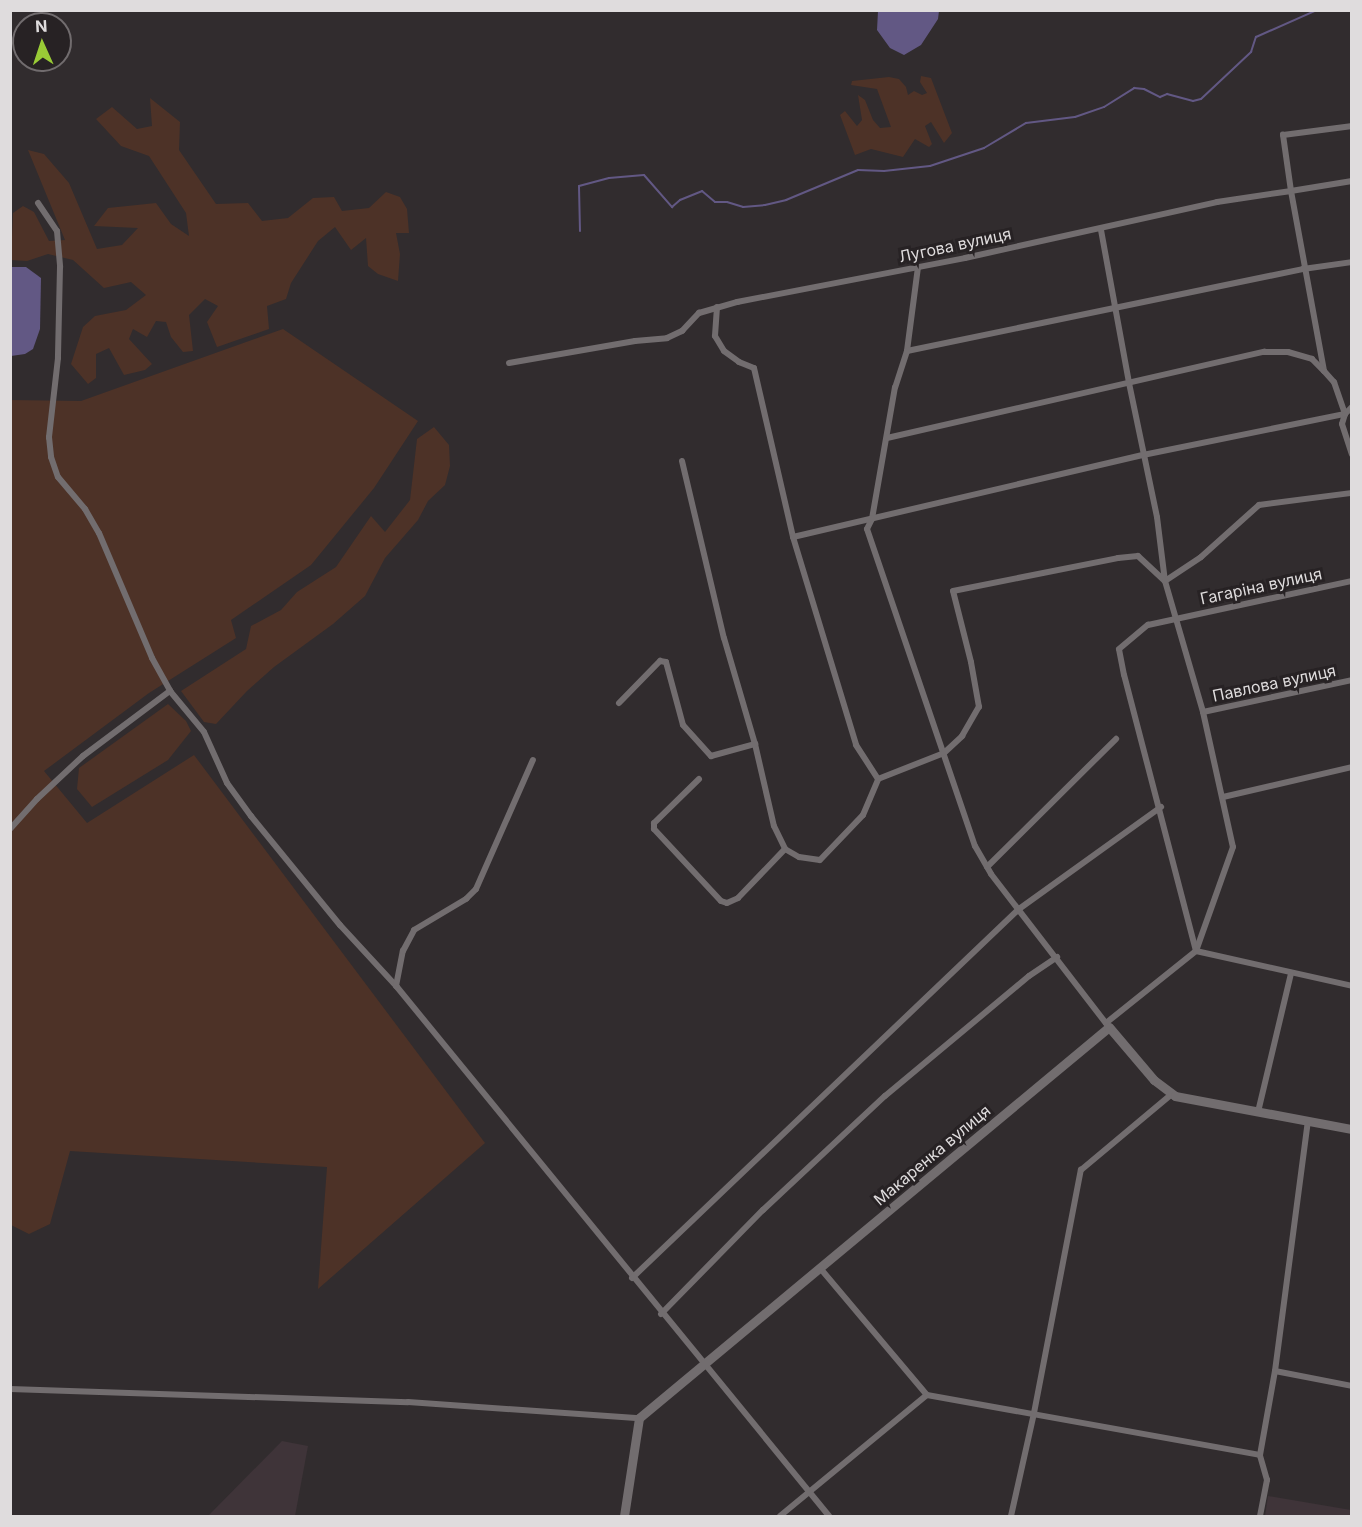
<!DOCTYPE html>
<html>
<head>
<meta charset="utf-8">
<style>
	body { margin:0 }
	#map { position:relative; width:1362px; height:1527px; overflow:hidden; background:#312c2e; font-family:Inter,sans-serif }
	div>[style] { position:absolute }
	.built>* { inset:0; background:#3f3439 }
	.green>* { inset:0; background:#4d3227 }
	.water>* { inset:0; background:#625884 }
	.stream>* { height:2px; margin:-1px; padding:0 1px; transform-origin:1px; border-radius:1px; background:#625884 }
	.street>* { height:6px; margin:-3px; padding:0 3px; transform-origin:3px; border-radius:3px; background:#726d6f }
	.secondary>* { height:9px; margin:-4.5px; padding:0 4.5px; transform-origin:4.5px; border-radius:4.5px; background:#726d6f }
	span { translate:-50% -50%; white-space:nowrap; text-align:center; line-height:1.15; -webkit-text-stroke:6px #272224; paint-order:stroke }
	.street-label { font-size:16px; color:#dfdcdd }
	.frame { position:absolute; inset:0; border:12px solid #dfdcdd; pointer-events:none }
	.north { position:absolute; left:12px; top:12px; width:60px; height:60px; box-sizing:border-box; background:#272224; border:2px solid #716c6e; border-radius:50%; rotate:357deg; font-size:16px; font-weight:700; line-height:24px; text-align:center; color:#dfdcdd }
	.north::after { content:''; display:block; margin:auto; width:21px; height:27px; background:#99cb36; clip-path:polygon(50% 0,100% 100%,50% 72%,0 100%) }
</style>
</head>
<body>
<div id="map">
	<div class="built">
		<i style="clip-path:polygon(282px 1441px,308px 1446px,295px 1516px,208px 1516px)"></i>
		<i style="clip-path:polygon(1268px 1496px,1351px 1510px,1351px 1516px,1265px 1516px)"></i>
	</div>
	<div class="green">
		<i style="clip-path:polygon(921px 76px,931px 78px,952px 133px,944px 143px,931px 122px,925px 126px,932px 144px,929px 147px,915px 139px,903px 157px,871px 149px,855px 155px,840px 115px,845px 111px,857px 126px,862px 120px,858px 95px,865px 100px,873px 120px,880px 128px,891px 127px,877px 89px,851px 85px,852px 81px,889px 77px,899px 79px,906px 87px,908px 95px,914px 91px,922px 95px,927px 93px,920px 82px)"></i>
		<i style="clip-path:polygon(150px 98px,180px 122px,179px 150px,216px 204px,248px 203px,262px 221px,288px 218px,313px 198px,334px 197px,342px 211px,369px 208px,386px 192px,400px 197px,407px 209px,409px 233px,396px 233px,400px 254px,398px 281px,378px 274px,368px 266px,366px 238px,351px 250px,335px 227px,318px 241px,291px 283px,286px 299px,267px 306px,269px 329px,217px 347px,207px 322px,218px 306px,205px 299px,189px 315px,193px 351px,183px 352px,171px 337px,166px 322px,156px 321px,147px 337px,133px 329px,129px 339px,152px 364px,145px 370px,124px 375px,109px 348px,96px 354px,96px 378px,88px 384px,71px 364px,83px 327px,95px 316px,126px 310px,146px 295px,131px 282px,104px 288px,73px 260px,48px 254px,27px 261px,11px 260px,13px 213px,23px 206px,34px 212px,49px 241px,65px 240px,28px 150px,44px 154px,69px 183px,97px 249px,122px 245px,138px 228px,94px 226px,108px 208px,156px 203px,171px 224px,189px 236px,186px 213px,149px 156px,121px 146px,96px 119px,112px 107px,137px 129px,152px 126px)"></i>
		<i style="clip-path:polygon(283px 329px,418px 421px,374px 488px,311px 565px,231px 620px,236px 638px,149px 693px,44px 771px,87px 823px,194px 755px,485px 1143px,318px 1289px,327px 1167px,70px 1151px,50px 1224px,29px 1234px,11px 1225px,10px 400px,81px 401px)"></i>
		<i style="clip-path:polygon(434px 427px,449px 445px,450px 466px,445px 485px,428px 501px,418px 520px,385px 558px,365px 596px,333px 624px,274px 667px,247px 691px,216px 724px,204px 722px,181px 691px,246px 649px,251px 626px,281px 610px,297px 592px,336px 567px,371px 516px,385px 532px,410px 500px,417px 439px)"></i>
		<i style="clip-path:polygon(168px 704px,186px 721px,191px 731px,168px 760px,92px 807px,77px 789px,79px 768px)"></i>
	</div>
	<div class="water">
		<i style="clip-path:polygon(878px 11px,878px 10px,939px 11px,938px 19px,921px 45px,904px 55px,890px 48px,877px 30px)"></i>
		<i style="clip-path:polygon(11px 267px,26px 267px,41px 278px,40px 329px,33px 349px,25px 354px,11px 356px)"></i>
	</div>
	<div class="stream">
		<i style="left:580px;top:231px;width:45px;rotate:-91.3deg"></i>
		<i style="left:579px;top:186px;width:31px;rotate:-15deg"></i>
		<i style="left:609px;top:178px;width:35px;rotate:-5deg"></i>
		<i style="left:644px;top:175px;width:43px;rotate:48.8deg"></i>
		<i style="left:672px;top:207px;width:11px;rotate:-41deg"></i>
		<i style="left:680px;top:200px;width:24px;rotate:-22deg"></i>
		<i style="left:702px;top:191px;width:17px;rotate:40deg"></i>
		<i style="left:715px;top:202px;width:12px"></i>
		<i style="left:727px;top:202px;width:17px;rotate:17deg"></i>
		<i style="left:743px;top:207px;width:22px;rotate:-5deg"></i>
		<i style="left:765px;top:205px;width:22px;rotate:-13deg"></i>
		<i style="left:786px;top:200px;width:78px;rotate:-22.6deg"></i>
		<i style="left:858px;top:170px;width:26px;rotate:2deg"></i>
		<i style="left:884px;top:171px;width:46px;rotate:-6.2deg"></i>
		<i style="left:930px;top:166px;width:57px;rotate:-18.4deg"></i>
		<i style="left:984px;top:148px;width:49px;rotate:-30.8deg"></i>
		<i style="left:1026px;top:123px;width:49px;rotate:-7deg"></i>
		<i style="left:1075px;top:117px;width:31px;rotate:-19deg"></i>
		<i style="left:1104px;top:107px;width:36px;rotate:-32deg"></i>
		<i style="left:1134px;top:88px;width:10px;rotate:6deg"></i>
		<i style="left:1144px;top:89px;width:18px;rotate:27deg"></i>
		<i style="left:1160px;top:97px;width:8px;rotate:-23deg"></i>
		<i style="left:1167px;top:94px;width:27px;rotate:15deg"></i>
		<i style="left:1193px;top:101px;width:8px;rotate:-14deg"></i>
		<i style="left:1201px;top:99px;width:69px;rotate:-43.2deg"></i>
		<i style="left:1251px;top:52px;width:16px;rotate:-72deg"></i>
		<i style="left:1256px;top:37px;width:67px;rotate:-23.9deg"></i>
	</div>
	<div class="street">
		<i style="left:1352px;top:181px;width:62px;rotate:170.7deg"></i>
		<i style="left:1291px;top:191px;width:183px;rotate:79.6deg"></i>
		<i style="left:1324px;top:371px;width:15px;rotate:48deg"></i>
		<i style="left:1334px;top:382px;width:34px;rotate:71deg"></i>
		<i style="left:1345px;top:414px;width:10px;rotate:107deg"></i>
		<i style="left:1342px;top:424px;width:32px;rotate:72deg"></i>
		<i style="left:38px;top:203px;width:34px;rotate:56deg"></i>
		<i style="left:57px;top:231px;width:36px;rotate:85deg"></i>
		<i style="left:60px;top:267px;width:91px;rotate:91.3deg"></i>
		<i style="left:58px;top:358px;width:80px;rotate:96.5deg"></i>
		<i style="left:49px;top:437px;width:20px;rotate:84deg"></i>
		<i style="left:51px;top:457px;width:21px;rotate:71deg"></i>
		<i style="left:58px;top:477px;width:42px;rotate:49.8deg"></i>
		<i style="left:85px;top:509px;width:28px;rotate:60deg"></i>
		<i style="left:99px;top:533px;width:136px;rotate:67deg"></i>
		<i style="left:152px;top:658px;width:38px;rotate:61deg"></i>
		<i style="left:170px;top:691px;width:53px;rotate:50.3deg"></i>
		<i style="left:204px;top:732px;width:56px;rotate:65.7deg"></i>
		<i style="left:227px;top:783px;width:41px;rotate:54deg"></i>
		<i style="left:251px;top:816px;width:141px;rotate:50.8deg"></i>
		<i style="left:340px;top:925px;width:84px;rotate:47.4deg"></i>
		<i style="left:397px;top:987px;width:683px;rotate:50.76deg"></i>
		<i style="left:1101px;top:230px;width:156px;rotate:79.6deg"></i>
		<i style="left:1129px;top:383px;width:137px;rotate:78.2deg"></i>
		<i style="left:1157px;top:517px;width:64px;rotate:82.9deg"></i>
		<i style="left:1165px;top:581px;width:136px;rotate:73.8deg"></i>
		<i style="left:1203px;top:712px;width:138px;rotate:77.5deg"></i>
		<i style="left:1233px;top:847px;width:110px;rotate:109.6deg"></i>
		<i style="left:918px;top:267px;width:85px;rotate:97.5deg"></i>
		<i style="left:907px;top:351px;width:38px;rotate:108deg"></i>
		<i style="left:895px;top:387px;width:134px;rotate:99.9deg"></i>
		<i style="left:872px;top:519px;width:11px;rotate:117deg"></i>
		<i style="left:867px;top:529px;width:335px;rotate:71.2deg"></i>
		<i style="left:975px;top:846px;width:32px;rotate:60deg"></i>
		<i style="left:991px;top:874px;width:193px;rotate:52.4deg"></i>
		<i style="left:717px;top:307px;width:29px;rotate:94deg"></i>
		<i style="left:715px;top:336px;width:17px;rotate:59deg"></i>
		<i style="left:724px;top:351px;width:19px;rotate:36deg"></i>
		<i style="left:739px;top:362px;width:16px;rotate:22deg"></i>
		<i style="left:754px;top:368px;width:173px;rotate:77deg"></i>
		<i style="left:793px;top:537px;width:217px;rotate:73.1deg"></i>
		<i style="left:856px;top:745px;width:40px;rotate:57.1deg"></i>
		<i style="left:907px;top:351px;width:404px;rotate:-11.7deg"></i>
		<i style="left:1303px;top:269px;width:49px;rotate:-8.1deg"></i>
		<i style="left:509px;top:363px;width:128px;rotate:-9.9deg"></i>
		<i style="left:635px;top:341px;width:32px;rotate:-5deg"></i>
		<i style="left:667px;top:338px;width:17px;rotate:-25deg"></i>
		<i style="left:682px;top:331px;width:25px;rotate:-47deg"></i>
		<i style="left:699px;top:313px;width:40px;rotate:-16deg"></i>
		<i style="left:737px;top:302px;width:232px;rotate:-10.9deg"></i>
		<i style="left:965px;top:258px;width:258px;rotate:-12.5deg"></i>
		<i style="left:1217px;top:202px;width:75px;rotate:-8.5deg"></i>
		<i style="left:1291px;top:191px;width:57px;rotate:-98.1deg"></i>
		<i style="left:1283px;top:135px;width:70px;rotate:-7.4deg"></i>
		<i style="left:887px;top:438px;width:387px;rotate:-12.9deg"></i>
		<i style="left:1264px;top:352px;width:24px"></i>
		<i style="left:1288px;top:352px;width:25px;rotate:16deg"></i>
		<i style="left:1312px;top:359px;width:17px;rotate:45deg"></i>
		<i style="left:682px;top:461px;width:182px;rotate:76.7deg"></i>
		<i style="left:724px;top:638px;width:110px;rotate:73.7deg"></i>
		<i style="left:755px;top:744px;width:84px;rotate:77deg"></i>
		<i style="left:774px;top:826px;width:25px;rotate:64deg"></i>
		<i style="left:785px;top:849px;width:16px;rotate:30deg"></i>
		<i style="left:799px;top:857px;width:21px;rotate:8deg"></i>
		<i style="left:820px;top:860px;width:62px;rotate:-46.3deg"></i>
		<i style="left:863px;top:815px;width:39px;rotate:-67deg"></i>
		<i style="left:878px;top:779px;width:71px;rotate:-21.5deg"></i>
		<i style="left:944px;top:753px;width:25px;rotate:-43deg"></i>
		<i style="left:962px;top:736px;width:34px;rotate:-60deg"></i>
		<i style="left:979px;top:707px;width:46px;rotate:-100.1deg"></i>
		<i style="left:971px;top:662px;width:73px;rotate:-104.2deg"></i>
		<i style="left:953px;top:591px;width:168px;rotate:-11.3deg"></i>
		<i style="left:1118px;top:558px;width:20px;rotate:-6deg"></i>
		<i style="left:1138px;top:556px;width:37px;rotate:43deg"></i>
		<i style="left:1165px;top:581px;width:43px;rotate:-33.7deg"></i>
		<i style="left:1201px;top:557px;width:78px;rotate:-41.9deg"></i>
		<i style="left:1259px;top:505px;width:94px;rotate:-7.4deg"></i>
		<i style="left:793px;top:537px;width:359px;rotate:-13.2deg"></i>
		<i style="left:1143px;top:455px;width:206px;rotate:-11.5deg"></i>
		<i style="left:1345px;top:414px;width:10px;rotate:-45deg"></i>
		<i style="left:619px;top:703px;width:59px;rotate:-45.7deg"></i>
		<i style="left:660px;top:661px;width:6px;rotate:9deg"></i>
		<i style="left:666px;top:662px;width:65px;rotate:74.9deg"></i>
		<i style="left:683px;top:725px;width:42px;rotate:47.9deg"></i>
		<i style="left:711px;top:756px;width:46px;rotate:-15.3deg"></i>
		<i style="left:1203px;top:712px;width:152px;rotate:-12.1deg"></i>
		<i style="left:699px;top:779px;width:63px;rotate:135.6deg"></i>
		<i style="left:654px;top:823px;width:6px;rotate:90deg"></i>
		<i style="left:654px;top:829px;width:98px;rotate:47.1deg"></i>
		<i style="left:721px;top:901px;width:6px;rotate:18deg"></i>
		<i style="left:727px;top:903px;width:12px;rotate:-24deg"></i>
		<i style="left:738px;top:898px;width:68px;rotate:-46.2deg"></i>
		<i style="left:1223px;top:797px;width:132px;rotate:-13.1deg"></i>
		<i style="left:10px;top:829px;width:40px;rotate:-48deg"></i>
		<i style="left:37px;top:799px;width:63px;rotate:-43.1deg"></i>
		<i style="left:83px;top:756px;width:109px;rotate:-36.8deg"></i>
		<i style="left:987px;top:867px;width:182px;rotate:-44.8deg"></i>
		<i style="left:1196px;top:951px;width:285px;rotate:-104.6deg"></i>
		<i style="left:1124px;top:675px;width:26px;rotate:-101deg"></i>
		<i style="left:1119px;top:649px;width:38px;rotate:-40deg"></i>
		<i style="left:1148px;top:625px;width:209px;rotate:-12.2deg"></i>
		<i style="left:396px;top:986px;width:36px;rotate:-79deg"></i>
		<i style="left:403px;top:951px;width:24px;rotate:-62deg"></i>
		<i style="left:414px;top:930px;width:61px;rotate:-30.8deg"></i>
		<i style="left:466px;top:899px;width:14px;rotate:-45deg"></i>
		<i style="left:476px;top:889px;width:141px;rotate:-66.2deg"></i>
		<i style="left:1106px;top:1023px;width:115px;rotate:-38.7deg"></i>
		<i style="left:1196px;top:951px;width:160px;rotate:12.6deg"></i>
		<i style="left:1258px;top:1112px;width:143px;rotate:-76.6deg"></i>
		<i style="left:820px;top:1268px;width:166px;rotate:49.9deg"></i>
		<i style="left:927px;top:1395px;width:338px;rotate:10.2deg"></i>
		<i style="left:632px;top:1278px;width:535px;rotate:-43.64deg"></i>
		<i style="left:1019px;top:909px;width:175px;rotate:-35.7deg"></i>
		<i style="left:661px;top:1314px;width:146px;rotate:-45.6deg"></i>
		<i style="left:763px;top:1210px;width:167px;rotate:-43.1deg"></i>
		<i style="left:885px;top:1096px;width:187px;rotate:-39.8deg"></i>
		<i style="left:1029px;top:976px;width:34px;rotate:-34deg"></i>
		<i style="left:1275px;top:1371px;width:78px;rotate:11deg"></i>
		<i style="left:10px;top:1389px;width:398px;rotate:1.9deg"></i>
		<i style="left:408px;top:1402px;width:232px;rotate:4deg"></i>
		<i style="left:780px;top:1516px;width:190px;rotate:-39.5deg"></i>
		<i style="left:1011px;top:1516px;width:106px;rotate:-77.4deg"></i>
		<i style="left:1034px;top:1413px;width:248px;rotate:-79.1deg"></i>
		<i style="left:1081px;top:1170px;width:119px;rotate:-39.9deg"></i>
		<i style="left:1260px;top:1516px;width:37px;rotate:-79deg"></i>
		<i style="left:1267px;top:1480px;width:26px;rotate:-106deg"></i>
		<i style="left:1260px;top:1455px;width:85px;rotate:-79.9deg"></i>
		<i style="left:1275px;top:1371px;width:251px;rotate:-82.5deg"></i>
	</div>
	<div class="secondary">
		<i style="left:624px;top:1516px;width:99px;rotate:-81.3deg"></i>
		<i style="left:639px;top:1418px;width:611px;rotate:-39.76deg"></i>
		<i style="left:1109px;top:1027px;width:70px;rotate:49.7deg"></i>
		<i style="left:1154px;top:1080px;width:26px;rotate:37deg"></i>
		<i style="left:1175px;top:1096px;width:180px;rotate:10.6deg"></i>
	</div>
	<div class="street-label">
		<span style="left:955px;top:245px;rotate:-12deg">Лугова вулиця</span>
		<span style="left:1261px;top:586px;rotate:-12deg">Гагаріна вулиця</span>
		<span style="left:1274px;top:683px;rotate:-12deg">Павлова вулиця</span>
		<span style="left:932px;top:1155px;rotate:-40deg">Макаренка вулиця</span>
	</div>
	<div class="frame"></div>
	<div class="north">N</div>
</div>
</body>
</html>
